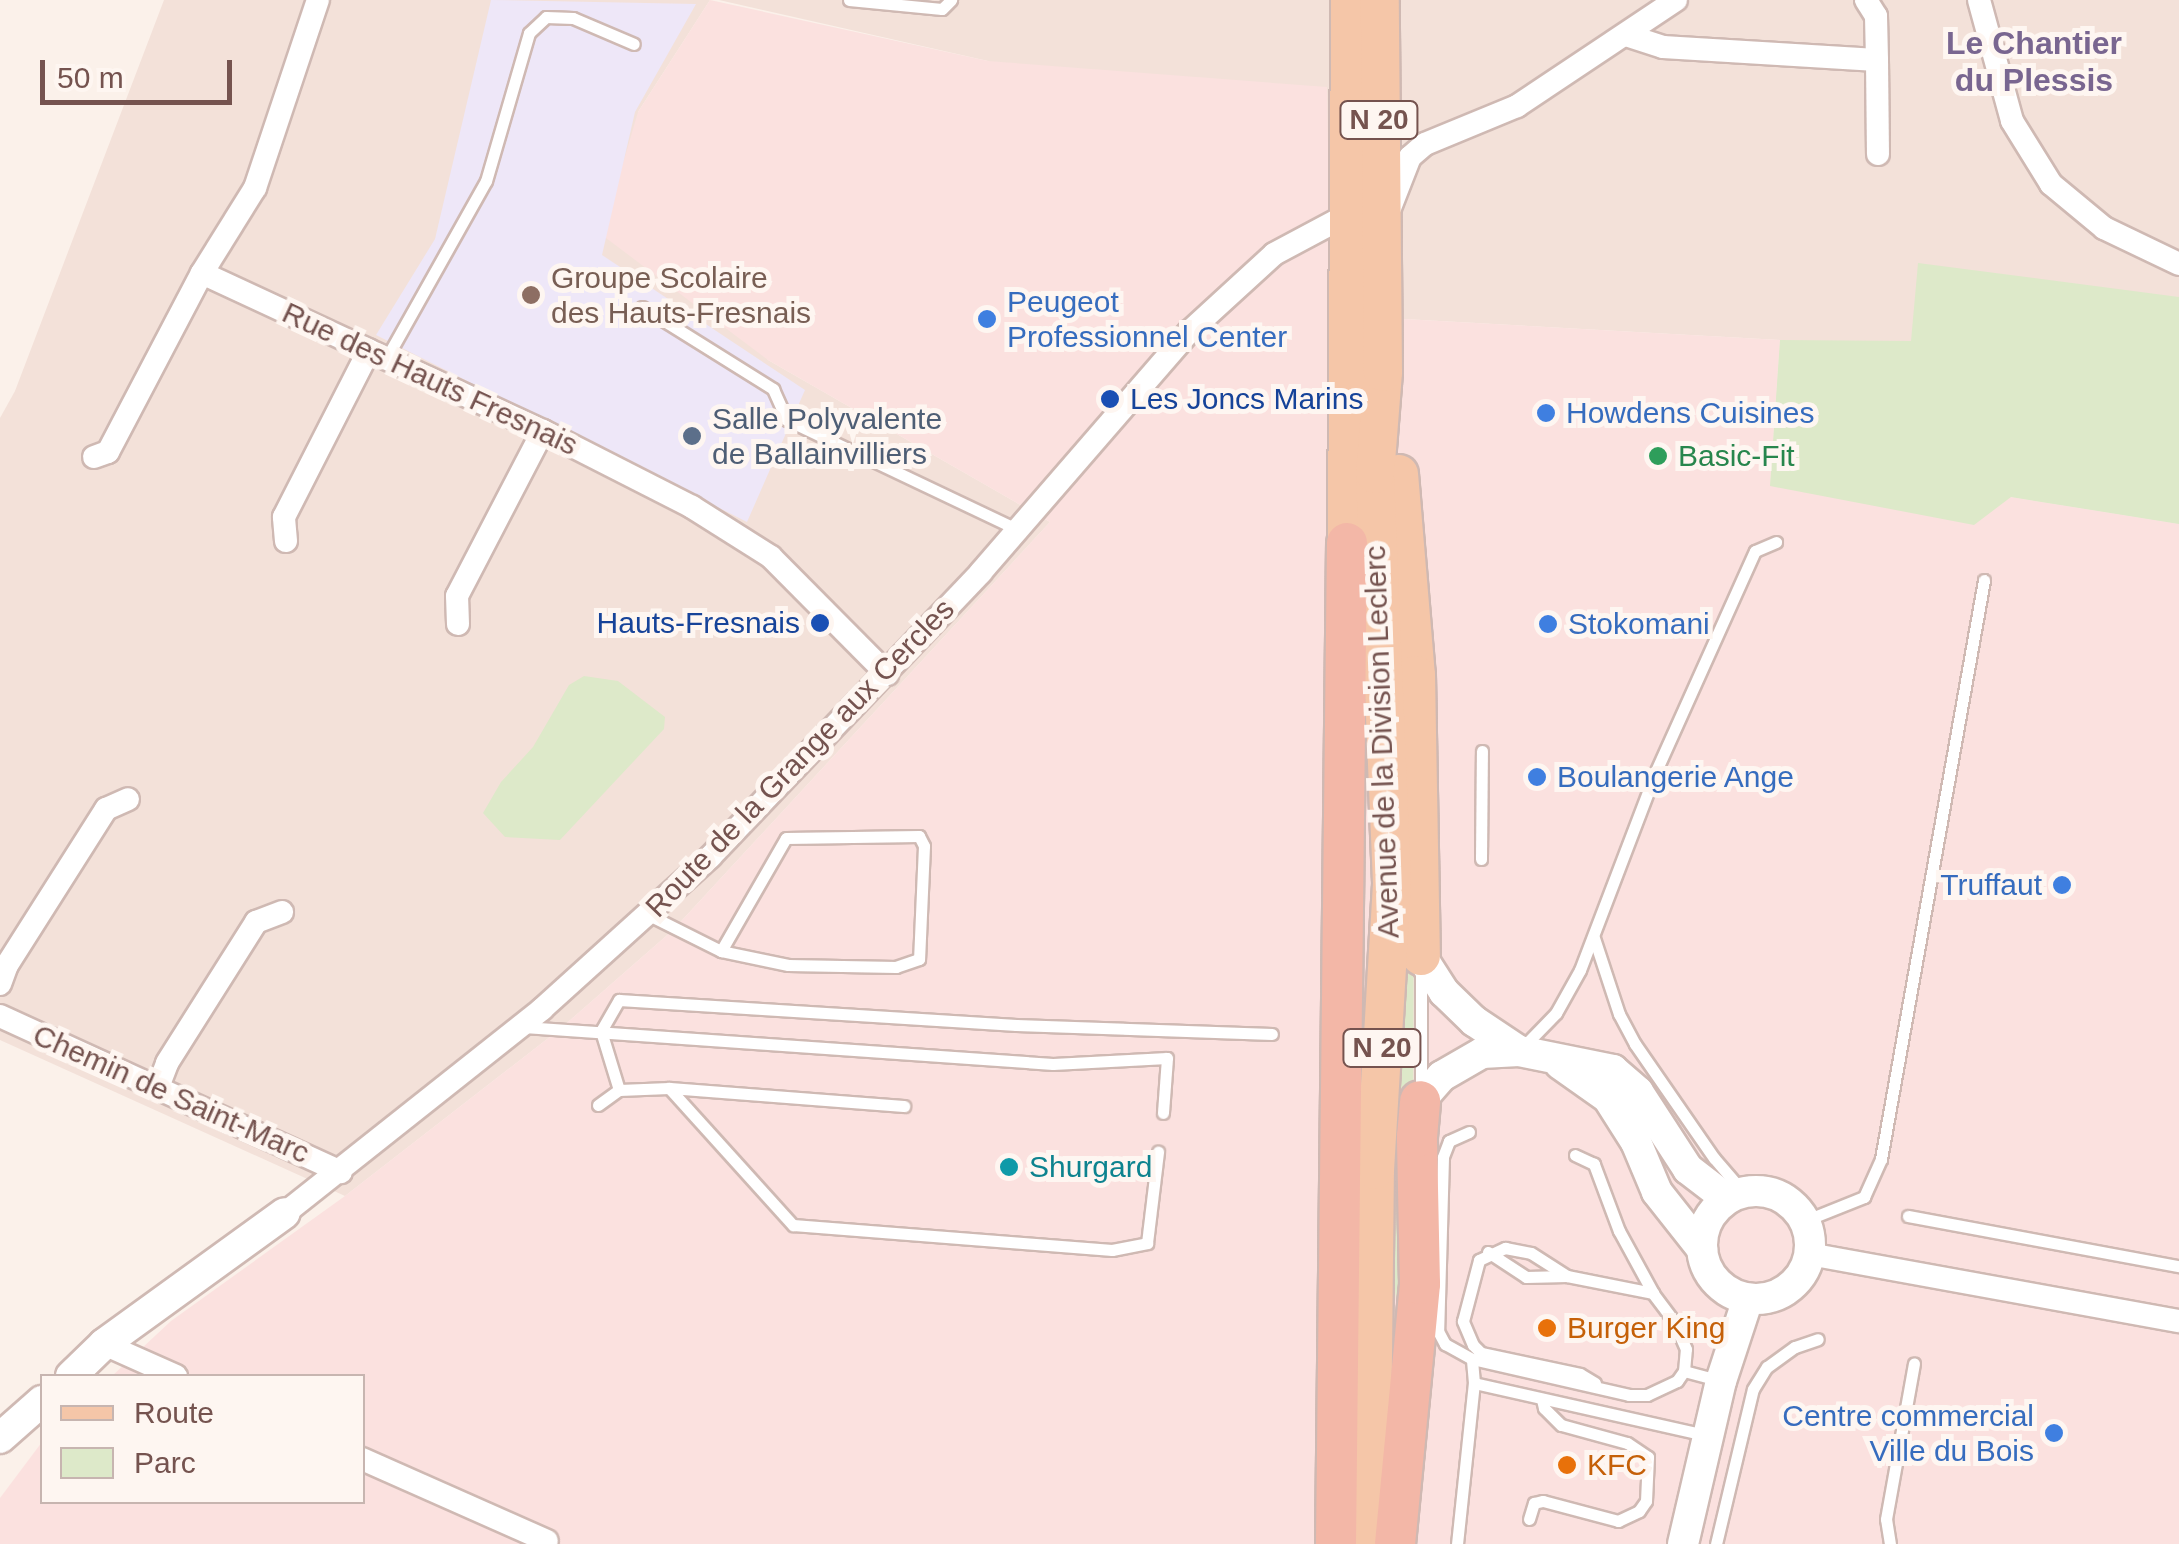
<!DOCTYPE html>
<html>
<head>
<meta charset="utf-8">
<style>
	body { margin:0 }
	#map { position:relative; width:2179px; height:1544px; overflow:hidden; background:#fbf1ea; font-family:Helvetica,sans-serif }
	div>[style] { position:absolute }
	.residential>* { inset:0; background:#f3e1d9 }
	.commercial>* { inset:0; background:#fbe1df }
	.education>* { inset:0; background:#eee7f8 }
	.green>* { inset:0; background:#dde9c9 }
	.roads { filter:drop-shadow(2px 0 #cfb9b3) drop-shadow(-2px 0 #cfb9b3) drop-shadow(0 2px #cfb9b3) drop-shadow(0 -2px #cfb9b3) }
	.service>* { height:11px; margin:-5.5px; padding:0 5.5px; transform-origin:5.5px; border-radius:5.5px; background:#fff }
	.minor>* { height:22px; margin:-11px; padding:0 11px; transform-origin:11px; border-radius:11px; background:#fff }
	.tertiary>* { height:30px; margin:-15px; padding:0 15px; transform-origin:15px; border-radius:15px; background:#fff }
	.tertiary>.ring { margin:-15px; padding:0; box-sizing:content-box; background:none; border:30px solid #fff; border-radius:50% }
	.primary>* { height:38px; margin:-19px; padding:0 19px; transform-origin:19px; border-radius:19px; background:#f5c6a8 }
	.trunk>* { height:40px; margin:-20px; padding:0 20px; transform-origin:20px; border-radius:20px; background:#f3b7a7 }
	.dots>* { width:28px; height:28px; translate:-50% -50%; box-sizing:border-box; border:5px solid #fef6f1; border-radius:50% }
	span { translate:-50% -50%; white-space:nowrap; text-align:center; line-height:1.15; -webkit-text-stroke:10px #fef6f1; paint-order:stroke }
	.shield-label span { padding:2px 8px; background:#fef6f1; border:2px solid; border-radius:8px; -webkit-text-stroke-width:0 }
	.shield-label { font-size:28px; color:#75534f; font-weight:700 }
	.education-label { font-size:30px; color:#785e54 }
	.left { translate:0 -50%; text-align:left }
	.shop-label { font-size:30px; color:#366cbe }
	.right { translate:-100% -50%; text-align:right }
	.street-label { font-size:30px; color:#75534f }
	.transit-label { font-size:30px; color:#164399 }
	.service-label { font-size:30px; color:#4e5e75 }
	.leisure-label { font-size:30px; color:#27864d }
	.culture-label { font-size:30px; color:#0d838f }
	.food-label { font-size:30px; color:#c56008 }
	.neighbourhood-label { font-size:32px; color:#796690; font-weight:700 }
	.legend { position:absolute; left:40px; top:1374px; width:325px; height:130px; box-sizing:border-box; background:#fef6f1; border:2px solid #c7b5b0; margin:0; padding:12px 18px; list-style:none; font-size:30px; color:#75534f }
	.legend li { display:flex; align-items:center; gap:20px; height:50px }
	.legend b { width:50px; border:2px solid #c7b5b0 }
	.scale { position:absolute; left:40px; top:60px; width:192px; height:45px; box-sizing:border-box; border:5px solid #75534f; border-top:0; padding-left:12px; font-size:30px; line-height:35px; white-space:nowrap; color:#75534f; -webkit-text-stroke:8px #fef6f1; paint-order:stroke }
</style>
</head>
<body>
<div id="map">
	<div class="residential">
		<i style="clip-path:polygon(164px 0,710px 0,638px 112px,768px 360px,1050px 522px,673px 930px,560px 1029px,345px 1196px,0 1040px,0 418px,15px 391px)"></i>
		<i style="clip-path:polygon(719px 0,2179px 0,2179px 524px,2011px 497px,1770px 486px,1780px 340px,1349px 316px,988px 61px)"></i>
	</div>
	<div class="commercial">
		<i style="clip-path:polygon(710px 0,988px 61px,1327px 87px,1329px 203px,1349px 214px,1349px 316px,1780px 340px,1770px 485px,2011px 497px,2179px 524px,2179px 1544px,0 1544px,0 1498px,42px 1442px,42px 1502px,362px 1502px,362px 1376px,112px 1376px,171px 1321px,345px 1196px,560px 1029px,673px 930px,1050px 522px,768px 360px,602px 235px,638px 112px)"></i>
	</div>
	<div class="education">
		<i style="clip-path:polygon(491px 0,696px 4px,635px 112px,602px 255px,805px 390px,747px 522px,376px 335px,435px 239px)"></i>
	</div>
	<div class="green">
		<i style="clip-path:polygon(1918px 263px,2179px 297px,2179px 524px,2011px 497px,1974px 525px,1770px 486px,1780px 340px,1911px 341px)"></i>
		<i style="clip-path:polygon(584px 676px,618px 681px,665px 717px,664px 729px,560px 840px,505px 837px,483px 813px,501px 782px,533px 747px,569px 685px)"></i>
		<i style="clip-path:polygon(1414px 833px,1413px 1265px,1404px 1303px,1396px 1301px,1386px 1173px)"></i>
	</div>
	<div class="roads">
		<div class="service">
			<i style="left:849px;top:0;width:93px;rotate:5.5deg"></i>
			<i style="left:942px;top:9px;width:13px;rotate:-45deg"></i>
			<i style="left:642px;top:307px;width:155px;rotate:32deg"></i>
			<i style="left:773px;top:389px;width:34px;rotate:66deg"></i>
			<i style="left:787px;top:420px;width:257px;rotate:25.4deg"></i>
			<i style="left:386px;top:359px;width:204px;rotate:-60.7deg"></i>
			<i style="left:486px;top:181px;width:154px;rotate:-73.8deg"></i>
			<i style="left:529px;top:33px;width:23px;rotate:-43deg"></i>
			<i style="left:546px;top:17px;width:27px;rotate:2deg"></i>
			<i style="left:573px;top:18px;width:66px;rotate:23.1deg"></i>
			<i style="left:1481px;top:859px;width:108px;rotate:-89.5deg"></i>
			<i style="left:647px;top:914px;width:83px;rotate:26.6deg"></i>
			<i style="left:721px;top:951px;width:130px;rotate:-60.1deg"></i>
			<i style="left:786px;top:838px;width:133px;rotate:-0.9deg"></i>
			<i style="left:919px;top:836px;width:11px;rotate:63deg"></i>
			<i style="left:924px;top:846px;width:113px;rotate:92.5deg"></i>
			<i style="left:919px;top:959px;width:24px;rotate:161deg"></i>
			<i style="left:896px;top:967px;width:108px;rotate:-178.9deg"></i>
			<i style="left:788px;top:965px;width:68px;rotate:-168.2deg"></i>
			<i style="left:1594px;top:938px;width:80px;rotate:71.8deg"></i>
			<i style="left:1619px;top:1014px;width:34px;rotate:62deg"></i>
			<i style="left:1635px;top:1044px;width:139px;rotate:55.3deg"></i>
			<i style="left:1714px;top:1158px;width:46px;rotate:49.4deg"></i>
			<i style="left:524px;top:1027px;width:530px;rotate:4deg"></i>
			<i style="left:1053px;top:1064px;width:114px;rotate:-3deg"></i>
			<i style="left:1167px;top:1058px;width:55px;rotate:94.2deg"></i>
			<i style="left:1522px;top:1048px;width:49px;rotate:-45.8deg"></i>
			<i style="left:1556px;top:1013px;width:49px;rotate:-60.8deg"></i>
			<i style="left:1580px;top:970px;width:213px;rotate:-69.1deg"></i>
			<i style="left:1656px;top:771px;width:241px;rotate:-65.8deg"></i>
			<i style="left:1755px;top:551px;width:23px;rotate:-23deg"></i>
			<i style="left:669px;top:1088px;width:185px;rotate:47.9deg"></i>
			<i style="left:793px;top:1225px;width:320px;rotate:4.5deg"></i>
			<i style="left:1112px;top:1250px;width:36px;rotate:-11deg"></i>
			<i style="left:1147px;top:1243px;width:92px;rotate:-83.1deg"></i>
			<i style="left:619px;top:1090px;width:62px;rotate:-107deg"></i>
			<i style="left:601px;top:1031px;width:36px;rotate:-60deg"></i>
			<i style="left:619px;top:1000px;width:398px;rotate:3.6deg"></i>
			<i style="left:1016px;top:1025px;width:256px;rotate:2deg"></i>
			<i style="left:1421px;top:1092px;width:121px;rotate:-90deg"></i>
			<i style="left:598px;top:1105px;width:26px;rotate:-36deg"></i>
			<i style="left:619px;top:1090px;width:50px;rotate:-2.3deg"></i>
			<i style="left:669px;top:1088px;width:236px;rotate:4.4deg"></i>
			<i style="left:1469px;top:1132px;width:22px;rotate:156deg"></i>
			<i style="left:1449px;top:1141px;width:17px;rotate:111deg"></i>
			<i style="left:1443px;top:1157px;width:174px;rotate:91.6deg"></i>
			<i style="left:1438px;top:1331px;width:15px;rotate:62deg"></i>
			<i style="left:1445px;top:1344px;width:31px;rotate:29deg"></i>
			<i style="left:1472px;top:1359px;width:161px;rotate:12.9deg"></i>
			<i style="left:1629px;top:1395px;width:18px"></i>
			<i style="left:1647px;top:1395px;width:33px;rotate:-25deg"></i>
			<i style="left:1677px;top:1381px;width:12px;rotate:-55deg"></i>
			<i style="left:1684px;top:1371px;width:22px;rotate:-85deg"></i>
			<i style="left:1686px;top:1349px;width:32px;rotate:-114deg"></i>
			<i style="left:1673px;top:1320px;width:34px;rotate:-127deg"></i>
			<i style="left:1653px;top:1293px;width:71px;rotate:-118.7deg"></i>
			<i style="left:1619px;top:1231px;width:72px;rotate:-110.5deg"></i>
			<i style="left:1594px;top:1164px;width:21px;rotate:-155deg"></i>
			<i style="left:1908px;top:1216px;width:276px;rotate:10.5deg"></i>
			<i style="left:1804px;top:1221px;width:65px;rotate:-21.8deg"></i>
			<i style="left:1864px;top:1197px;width:42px;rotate:-65.9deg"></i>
			<i style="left:1881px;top:1159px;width:588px;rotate:-79.91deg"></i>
			<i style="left:1488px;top:1252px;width:45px;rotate:33.3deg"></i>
			<i style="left:1526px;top:1277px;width:41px;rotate:-1.4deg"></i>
			<i style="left:1684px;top:1371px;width:34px;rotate:15deg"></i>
			<i style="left:1474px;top:1383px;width:241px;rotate:12.7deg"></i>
			<i style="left:1595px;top:1383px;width:17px;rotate:-149deg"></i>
			<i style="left:1580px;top:1374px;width:101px;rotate:-168deg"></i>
			<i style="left:1481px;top:1353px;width:11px;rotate:-135deg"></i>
			<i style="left:1473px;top:1345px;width:26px;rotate:-113deg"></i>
			<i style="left:1463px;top:1321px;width:63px;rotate:-75.3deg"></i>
			<i style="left:1479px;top:1260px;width:29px;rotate:-25deg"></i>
			<i style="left:1505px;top:1248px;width:26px;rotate:11deg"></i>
			<i style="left:1531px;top:1253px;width:43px;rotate:32.6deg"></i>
			<i style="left:1567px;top:1276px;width:88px;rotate:11.2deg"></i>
			<i style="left:1529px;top:1519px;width:17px;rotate:-73deg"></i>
			<i style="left:1534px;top:1503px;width:9px;rotate:-13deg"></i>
			<i style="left:1543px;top:1501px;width:78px;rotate:14.9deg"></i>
			<i style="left:1618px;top:1521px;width:23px;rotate:-25deg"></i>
			<i style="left:1639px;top:1511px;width:12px;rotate:-55deg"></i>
			<i style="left:1646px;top:1501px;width:44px;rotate:-87.4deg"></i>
			<i style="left:1648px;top:1457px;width:25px;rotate:-146deg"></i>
			<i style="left:1627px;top:1443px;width:68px;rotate:-164.7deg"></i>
			<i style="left:1561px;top:1425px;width:24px;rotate:-135deg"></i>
			<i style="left:1544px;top:1408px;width:9px;rotate:-103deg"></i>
			<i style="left:1457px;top:1544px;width:162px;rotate:-84deg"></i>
			<i style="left:1474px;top:1383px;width:24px;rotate:-95deg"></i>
			<i style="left:1716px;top:1544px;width:159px;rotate:-76.6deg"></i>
			<i style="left:1753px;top:1389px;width:26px;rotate:-58deg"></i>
			<i style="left:1767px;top:1367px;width:34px;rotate:-36deg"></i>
			<i style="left:1795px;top:1347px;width:24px;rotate:-19deg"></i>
			<i style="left:1890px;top:1544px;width:25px;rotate:-99deg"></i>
			<i style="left:1886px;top:1519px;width:158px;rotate:-79.8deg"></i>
		</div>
		<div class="minor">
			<i style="left:1979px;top:0;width:125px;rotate:74.7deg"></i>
			<i style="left:2012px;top:121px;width:74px;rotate:58.2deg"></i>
			<i style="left:2051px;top:184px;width:69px;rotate:39.7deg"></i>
			<i style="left:2104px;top:228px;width:83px;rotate:25.6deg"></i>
			<i style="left:1626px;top:35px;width:39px;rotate:18deg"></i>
			<i style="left:1663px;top:47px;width:214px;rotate:3.5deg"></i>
			<i style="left:1877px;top:60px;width:44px;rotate:-91.3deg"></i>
			<i style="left:1876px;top:16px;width:19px;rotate:-122deg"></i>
			<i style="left:1877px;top:60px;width:94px;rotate:89.4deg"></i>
			<i style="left:1390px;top:208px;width:55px;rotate:-68.6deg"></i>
			<i style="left:1410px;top:157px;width:20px;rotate:-41deg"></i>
			<i style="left:1425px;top:144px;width:100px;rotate:-22.4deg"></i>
			<i style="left:1517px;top:106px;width:191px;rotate:-33.7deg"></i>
			<i style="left:202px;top:273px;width:376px;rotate:24.9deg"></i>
			<i style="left:543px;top:431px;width:167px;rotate:27deg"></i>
			<i style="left:692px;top:507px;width:93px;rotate:32.3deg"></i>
			<i style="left:771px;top:557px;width:165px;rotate:45.2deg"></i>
			<i style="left:94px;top:457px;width:15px;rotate:-20deg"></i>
			<i style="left:108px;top:452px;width:202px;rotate:-62.3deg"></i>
			<i style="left:202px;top:273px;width:100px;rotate:-58.1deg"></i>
			<i style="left:255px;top:188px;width:198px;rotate:-71.5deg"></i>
			<i style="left:286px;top:541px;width:24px;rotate:-95deg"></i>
			<i style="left:284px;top:517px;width:187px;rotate:-63deg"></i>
			<i style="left:458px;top:624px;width:28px;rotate:-92deg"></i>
			<i style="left:457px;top:596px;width:186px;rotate:-62.5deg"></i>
			<i style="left:0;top:984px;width:20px;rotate:-70deg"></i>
			<i style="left:7px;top:965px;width:185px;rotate:-57.6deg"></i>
			<i style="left:106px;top:809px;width:24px;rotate:-24deg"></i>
			<i style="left:0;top:1016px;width:375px;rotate:24.6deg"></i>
			<i style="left:158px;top:1087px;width:26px;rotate:-69deg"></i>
			<i style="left:167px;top:1063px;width:167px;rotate:-57.7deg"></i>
			<i style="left:256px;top:922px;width:28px;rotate:-21deg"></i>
			<i style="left:285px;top:1213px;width:328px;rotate:-38.4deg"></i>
			<i style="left:542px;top:1009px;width:227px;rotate:-42.1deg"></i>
			<i style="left:710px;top:857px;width:393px;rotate:-46.4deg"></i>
			<i style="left:981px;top:572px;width:318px;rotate:-49.1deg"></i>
			<i style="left:1189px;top:332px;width:115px;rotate:-42.5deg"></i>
			<i style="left:1274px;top:254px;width:85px;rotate:-28.1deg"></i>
			<i style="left:1809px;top:1254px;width:376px;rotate:10.3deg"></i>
			<i style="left:104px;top:1344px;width:79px;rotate:24deg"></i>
			<i style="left:362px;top:1459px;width:202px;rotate:23.9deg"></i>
		</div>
		<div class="tertiary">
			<i style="left:1421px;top:956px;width:43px;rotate:57.4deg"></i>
			<i style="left:1444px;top:992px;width:42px;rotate:44deg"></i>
			<i style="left:1474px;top:1021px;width:54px;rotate:33.7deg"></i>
			<i style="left:1560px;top:1064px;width:59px;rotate:35.3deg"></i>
			<i style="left:1608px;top:1098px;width:52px;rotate:57.5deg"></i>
			<i style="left:1636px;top:1142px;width:54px;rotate:67.2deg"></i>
			<i style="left:1657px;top:1192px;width:73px;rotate:51.7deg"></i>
			<i style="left:1420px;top:1101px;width:33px;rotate:-49deg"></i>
			<i style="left:1442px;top:1076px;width:46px;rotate:-29.9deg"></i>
			<i style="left:1482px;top:1053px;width:37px;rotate:-3deg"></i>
			<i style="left:1519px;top:1051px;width:96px;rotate:11.4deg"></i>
			<i style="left:1613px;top:1070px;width:33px;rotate:41deg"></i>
			<i style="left:1638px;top:1092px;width:92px;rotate:57deg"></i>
			<i style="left:1688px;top:1169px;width:49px;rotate:37.6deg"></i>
			<i class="ring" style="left:1702px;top:1191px;width:78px;height:78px"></i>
			<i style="left:71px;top:1376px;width:46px;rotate:-44.1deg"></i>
			<i style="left:104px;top:1344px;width:223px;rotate:-35.9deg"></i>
			<i style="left:0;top:1438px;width:56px;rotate:-41.4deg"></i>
			<i style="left:1683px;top:1544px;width:167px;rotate:-76.9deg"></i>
			<i style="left:1721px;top:1381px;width:86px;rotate:-71.8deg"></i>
		</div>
		<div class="primary">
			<i style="left:1399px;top:474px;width:202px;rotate:85.2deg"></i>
			<i style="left:1416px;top:675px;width:281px;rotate:89deg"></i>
			<i style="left:1347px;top:543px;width:543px;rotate:-89.68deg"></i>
			<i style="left:1371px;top:1544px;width:374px;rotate:-89.4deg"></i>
			<i style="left:1375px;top:1170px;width:288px;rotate:-86.6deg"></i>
			<i style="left:1392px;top:883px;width:409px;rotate:-92.4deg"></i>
			<i style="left:1375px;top:474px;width:102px;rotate:-85.5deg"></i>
			<i style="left:1383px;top:372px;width:372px;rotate:-90.5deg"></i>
		</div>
		<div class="trunk">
			<i style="left:1336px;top:1544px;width:1001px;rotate:-89.37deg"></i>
			<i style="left:1395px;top:1544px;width:261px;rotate:-84.5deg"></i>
			<i style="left:1420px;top:1284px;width:147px;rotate:-91.2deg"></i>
			<i style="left:1417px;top:1137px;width:36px;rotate:-85deg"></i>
		</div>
	</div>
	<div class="dots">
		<i style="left:531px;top:295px;background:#8d6e63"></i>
		<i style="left:987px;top:319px;background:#3f7fe0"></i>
		<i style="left:1110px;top:399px;background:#1a4fb4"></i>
		<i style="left:1546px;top:413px;background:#3f7fe0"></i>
		<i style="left:692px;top:436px;background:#5c6f8a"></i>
		<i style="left:1658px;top:456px;background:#2e9e5b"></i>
		<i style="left:820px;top:623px;background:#1a4fb4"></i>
		<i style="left:1548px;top:624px;background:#3f7fe0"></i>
		<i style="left:1537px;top:777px;background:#3f7fe0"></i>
		<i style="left:2062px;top:885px;background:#3f7fe0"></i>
		<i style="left:1009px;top:1167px;background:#0f9aa8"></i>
		<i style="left:1547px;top:1328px;background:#e8710a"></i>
		<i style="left:2054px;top:1433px;background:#3f7fe0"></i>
		<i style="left:1567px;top:1465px;background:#e8710a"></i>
	</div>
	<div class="shield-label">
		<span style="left:1379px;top:120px">N 20</span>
		<span style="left:1382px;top:1048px">N 20</span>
	</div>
	<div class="education-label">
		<span class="left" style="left:551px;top:295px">Groupe Scolaire<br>des Hauts-Fresnais</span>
	</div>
	<div class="shop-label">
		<span class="left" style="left:1007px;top:319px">Peugeot<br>Professionnel Center</span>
		<span class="left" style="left:1566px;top:413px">Howdens Cuisines</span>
		<span class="left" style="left:1568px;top:624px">Stokomani</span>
		<span class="left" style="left:1557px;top:777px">Boulangerie Ange</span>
		<span class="right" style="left:2042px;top:885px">Truffaut</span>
		<span class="right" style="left:2034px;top:1433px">Centre commercial<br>Ville du Bois</span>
	</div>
	<div class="street-label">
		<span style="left:430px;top:379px;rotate:25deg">Rue des Hauts Fresnais</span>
		<span style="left:1382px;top:742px;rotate:-92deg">Avenue de la Division Leclerc</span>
		<span style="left:800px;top:758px;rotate:-46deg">Route de la Grange aux Cercles</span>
		<span style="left:171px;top:1094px;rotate:24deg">Chemin de Saint-Marc</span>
	</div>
	<div class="transit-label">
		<span class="left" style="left:1130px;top:399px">Les Joncs Marins</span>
		<span class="right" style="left:800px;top:623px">Hauts-Fresnais</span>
	</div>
	<div class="service-label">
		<span class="left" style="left:712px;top:436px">Salle Polyvalente<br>de Ballainvilliers</span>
	</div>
	<div class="leisure-label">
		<span class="left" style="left:1678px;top:456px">Basic-Fit</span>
	</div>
	<div class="culture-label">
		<span class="left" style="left:1029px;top:1167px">Shurgard</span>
	</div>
	<div class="food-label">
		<span class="left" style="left:1567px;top:1328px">Burger King</span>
		<span class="left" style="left:1587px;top:1465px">KFC</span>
	</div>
	<div class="neighbourhood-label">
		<span style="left:2034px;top:62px">Le Chantier<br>du Plessis</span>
	</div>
	<ul class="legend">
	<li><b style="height:12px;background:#f5c6a8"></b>Route</li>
	<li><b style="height:28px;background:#dde9c9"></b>Parc</li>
	</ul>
	<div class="scale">50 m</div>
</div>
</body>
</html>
